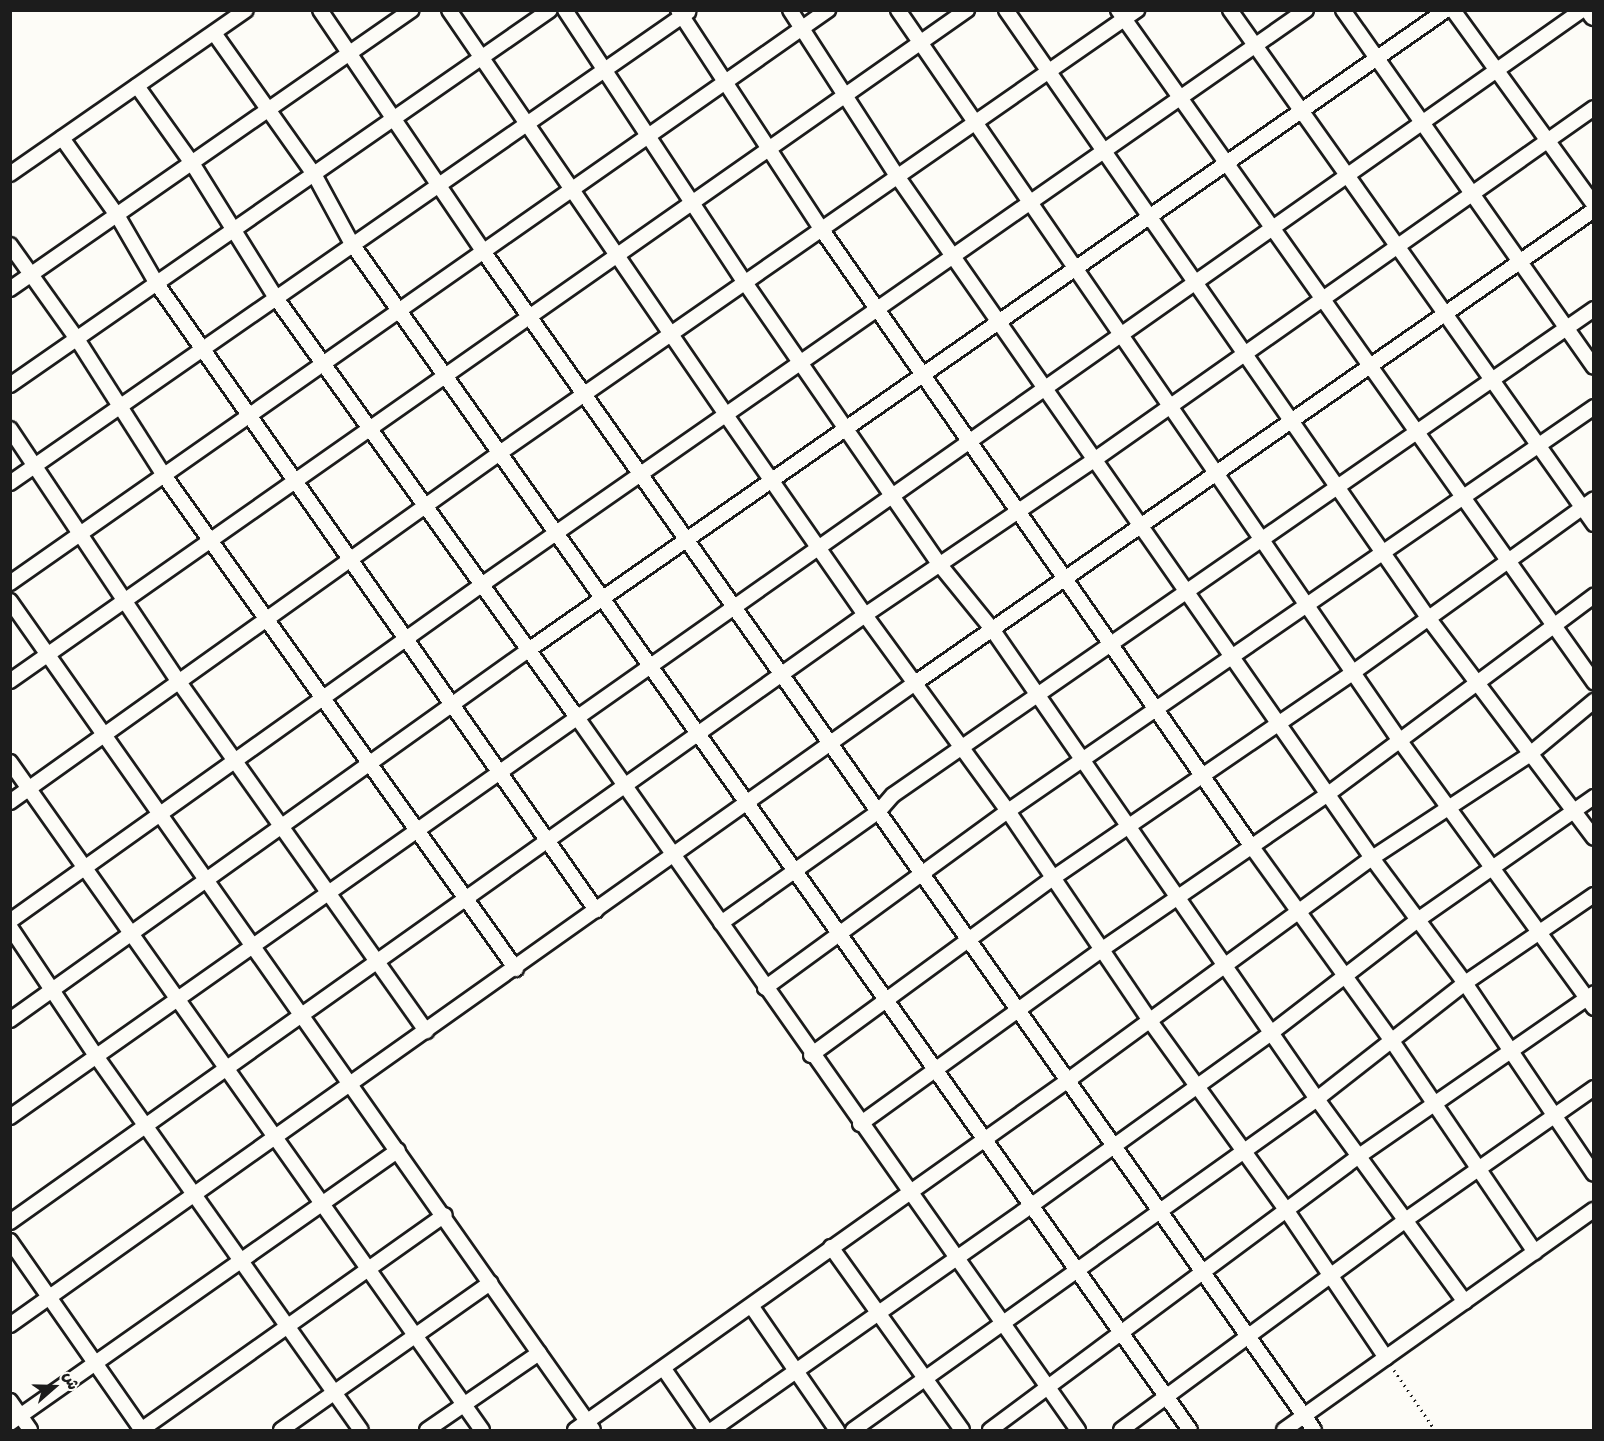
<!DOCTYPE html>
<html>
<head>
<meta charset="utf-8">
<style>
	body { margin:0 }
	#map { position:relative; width:1604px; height:1441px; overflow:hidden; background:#fdfcf7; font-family:Caveat,"Playpen Sans Arabic",sans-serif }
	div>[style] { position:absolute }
	.path>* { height:3px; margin-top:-1.5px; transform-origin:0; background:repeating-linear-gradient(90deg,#1c1c1c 0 1.5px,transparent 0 6px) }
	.roads { filter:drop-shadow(2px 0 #1c1c1c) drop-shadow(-2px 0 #1c1c1c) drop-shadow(0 2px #1c1c1c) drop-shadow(0 -2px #1c1c1c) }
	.street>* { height:14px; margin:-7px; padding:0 7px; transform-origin:7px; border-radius:7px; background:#fdfcf7 }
	.secondary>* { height:20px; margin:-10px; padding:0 10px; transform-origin:10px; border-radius:10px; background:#fdfcf7 }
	span { translate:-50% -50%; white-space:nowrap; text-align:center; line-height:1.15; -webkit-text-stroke:4.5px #fdfcf7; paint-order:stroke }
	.frame { position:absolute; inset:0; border:12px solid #1c1c1c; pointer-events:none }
	.north { position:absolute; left:24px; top:1357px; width:60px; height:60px; -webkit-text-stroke:4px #fdfcf7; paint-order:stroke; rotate:70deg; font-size:16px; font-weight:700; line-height:24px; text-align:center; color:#1c1c1c }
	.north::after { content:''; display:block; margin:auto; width:21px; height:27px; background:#1c1c1c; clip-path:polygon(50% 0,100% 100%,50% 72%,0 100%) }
</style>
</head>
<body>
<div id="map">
	<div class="path">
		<i style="left:1394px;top:1370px;width:73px;rotate:55.7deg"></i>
	</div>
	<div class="roads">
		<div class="street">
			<i style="left:320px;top:10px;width:291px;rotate:55.9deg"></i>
			<i style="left:483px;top:251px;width:1442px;rotate:54.82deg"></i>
			<i style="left:449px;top:10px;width:491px;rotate:55.6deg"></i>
			<i style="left:726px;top:415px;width:244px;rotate:55.2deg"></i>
			<i style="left:865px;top:615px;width:243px;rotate:53.9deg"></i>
			<i style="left:1008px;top:811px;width:254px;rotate:55.9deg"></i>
			<i style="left:1150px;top:1021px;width:234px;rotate:54.2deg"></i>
			<i style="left:1287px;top:1211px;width:177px;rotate:56deg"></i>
			<i style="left:565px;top:10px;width:328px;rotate:56.6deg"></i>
			<i style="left:746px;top:284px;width:341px;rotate:55.4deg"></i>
			<i style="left:940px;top:565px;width:82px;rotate:50.9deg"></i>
			<i style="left:992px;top:629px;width:571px;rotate:55.34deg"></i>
			<i style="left:1317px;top:1099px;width:251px;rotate:53.9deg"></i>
			<i style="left:678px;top:10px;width:263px;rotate:56.8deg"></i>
			<i style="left:822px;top:230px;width:752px;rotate:55.13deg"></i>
			<i style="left:1252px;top:847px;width:239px;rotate:54.2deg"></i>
			<i style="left:1392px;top:1041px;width:255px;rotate:55.9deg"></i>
			<i style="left:790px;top:10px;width:197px;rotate:57.2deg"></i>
			<i style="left:897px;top:176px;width:831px;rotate:55.14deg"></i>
			<i style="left:1372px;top:858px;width:156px;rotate:53.4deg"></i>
			<i style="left:1465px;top:983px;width:230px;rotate:56deg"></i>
			<i style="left:898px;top:10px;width:887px;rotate:55.52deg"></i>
			<i style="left:1400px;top:741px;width:330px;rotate:54deg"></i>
			<i style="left:1006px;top:10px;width:741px;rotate:55.22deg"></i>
			<i style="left:1429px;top:619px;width:274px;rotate:53deg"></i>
			<i style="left:1118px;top:10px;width:824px;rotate:54.69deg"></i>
			<i style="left:1230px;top:10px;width:630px;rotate:54.69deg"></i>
			<i style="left:1343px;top:10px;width:436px;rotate:54.9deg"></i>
			<i style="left:1453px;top:10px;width:241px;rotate:54.1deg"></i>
			<i style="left:214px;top:33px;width:173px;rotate:54.7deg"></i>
			<i style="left:314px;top:174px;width:80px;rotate:61.5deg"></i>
			<i style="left:352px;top:244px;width:1452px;rotate:54.76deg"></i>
			<i style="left:137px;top:86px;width:95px;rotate:54.5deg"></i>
			<i style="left:192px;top:163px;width:159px;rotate:58.1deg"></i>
			<i style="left:276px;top:298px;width:515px;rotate:54.33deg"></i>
			<i style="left:576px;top:716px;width:873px;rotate:54.89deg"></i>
			<i style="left:62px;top:138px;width:95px;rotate:54.5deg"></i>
			<i style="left:117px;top:215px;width:80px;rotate:59.9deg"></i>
			<i style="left:157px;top:284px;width:765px;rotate:54.96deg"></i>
			<i style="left:10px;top:174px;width:287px;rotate:-34.8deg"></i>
			<i style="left:10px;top:245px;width:115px;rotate:54.5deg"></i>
			<i style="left:77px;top:339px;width:160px;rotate:57.5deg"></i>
			<i style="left:163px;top:474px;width:608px;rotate:54.51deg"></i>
			<i style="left:10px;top:289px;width:489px;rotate:-34.8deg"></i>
			<i style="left:10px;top:385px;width:657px;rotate:-34.78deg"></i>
			<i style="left:10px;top:429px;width:304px;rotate:56.3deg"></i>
			<i style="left:179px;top:682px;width:428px;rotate:54.7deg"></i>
			<i style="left:10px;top:483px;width:826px;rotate:-34.79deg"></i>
			<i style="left:10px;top:583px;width:999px;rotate:-35.01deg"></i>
			<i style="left:10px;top:601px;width:1013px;rotate:54.88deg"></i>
			<i style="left:10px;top:681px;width:1169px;rotate:-35.04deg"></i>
			<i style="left:10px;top:762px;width:818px;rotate:54.76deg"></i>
			<i style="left:10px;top:802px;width:603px;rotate:-35.48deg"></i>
			<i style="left:501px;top:452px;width:775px;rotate:-34.8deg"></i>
			<i style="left:10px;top:921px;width:577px;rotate:-35.48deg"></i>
			<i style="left:480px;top:586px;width:1007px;rotate:-34.89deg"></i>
			<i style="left:721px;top:923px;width:194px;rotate:-35.3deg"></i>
			<i style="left:879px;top:811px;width:21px;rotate:-49deg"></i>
			<i style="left:893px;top:795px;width:853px;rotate:-34.73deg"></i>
			<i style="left:10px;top:927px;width:155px;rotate:56.3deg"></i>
			<i style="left:96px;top:1056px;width:458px;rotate:54.7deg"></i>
			<i style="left:765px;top:988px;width:301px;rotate:-36.1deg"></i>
			<i style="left:1008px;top:811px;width:712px;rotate:-34.58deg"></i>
			<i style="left:10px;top:1020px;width:635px;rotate:-35.52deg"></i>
			<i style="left:527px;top:651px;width:1120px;rotate:-34.9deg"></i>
			<i style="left:811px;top:1055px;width:300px;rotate:-36.2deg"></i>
			<i style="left:1053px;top:878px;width:366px;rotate:-34.4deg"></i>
			<i style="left:1355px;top:671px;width:294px;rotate:-35.7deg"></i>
			<i style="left:10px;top:1117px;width:1923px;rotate:-35.15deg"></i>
			<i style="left:860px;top:1124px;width:297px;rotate:-35.8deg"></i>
			<i style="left:1101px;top:950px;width:275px;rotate:-34.5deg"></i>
			<i style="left:1328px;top:794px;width:332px;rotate:-36.7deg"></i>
			<i style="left:10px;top:1222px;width:1049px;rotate:-35.37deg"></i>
			<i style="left:865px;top:615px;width:277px;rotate:-34.1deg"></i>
			<i style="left:1094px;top:460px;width:611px;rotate:-35.15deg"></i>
			<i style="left:10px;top:1241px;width:231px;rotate:55.1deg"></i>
			<i style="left:831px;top:1247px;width:225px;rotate:54.4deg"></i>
			<i style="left:752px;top:1307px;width:150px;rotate:55.4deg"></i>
			<i style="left:10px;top:1325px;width:1110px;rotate:-35.35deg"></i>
			<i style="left:915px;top:683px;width:828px;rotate:-34.86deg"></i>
			<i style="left:664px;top:1369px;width:74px;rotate:55.5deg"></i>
			<i style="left:10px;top:1401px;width:35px;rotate:55deg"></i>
			<i style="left:10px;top:1423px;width:474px;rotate:-35.1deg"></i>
			<i style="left:141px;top:1430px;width:372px;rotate:-35.3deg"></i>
			<i style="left:281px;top:1430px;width:256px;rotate:-35.1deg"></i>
			<i style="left:427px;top:1430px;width:136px;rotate:-34.5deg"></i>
			<i style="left:575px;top:1430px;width:603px;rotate:-35.35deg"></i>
			<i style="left:1067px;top:1081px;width:378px;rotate:-36.2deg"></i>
			<i style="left:1372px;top:858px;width:188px;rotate:-33.3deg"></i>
			<i style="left:1529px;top:755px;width:85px;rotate:-39.7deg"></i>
			<i style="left:712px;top:1430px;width:391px;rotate:-35.1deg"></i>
			<i style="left:1032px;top:1205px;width:294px;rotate:-35.7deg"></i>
			<i style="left:1271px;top:1033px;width:187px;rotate:-37.6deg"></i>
			<i style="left:1419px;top:919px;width:213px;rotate:-34.9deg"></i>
			<i style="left:853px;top:1430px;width:570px;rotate:-35.5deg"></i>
			<i style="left:1317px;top:1099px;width:188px;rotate:-38.1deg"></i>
			<i style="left:1465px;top:983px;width:156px;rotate:-34.3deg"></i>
			<i style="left:990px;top:1430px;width:460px;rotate:-36.6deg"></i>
			<i style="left:1359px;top:1156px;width:286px;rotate:-34.7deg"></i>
			<i style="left:1121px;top:1430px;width:352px;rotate:-36.4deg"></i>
			<i style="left:1404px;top:1221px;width:232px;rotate:-35deg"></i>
			<i style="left:1284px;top:1430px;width:380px;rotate:-35.4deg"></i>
		</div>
		<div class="secondary">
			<i style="left:1591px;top:10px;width:6px;rotate:59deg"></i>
		</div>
	</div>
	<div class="frame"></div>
	<div class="north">ش</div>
</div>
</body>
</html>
